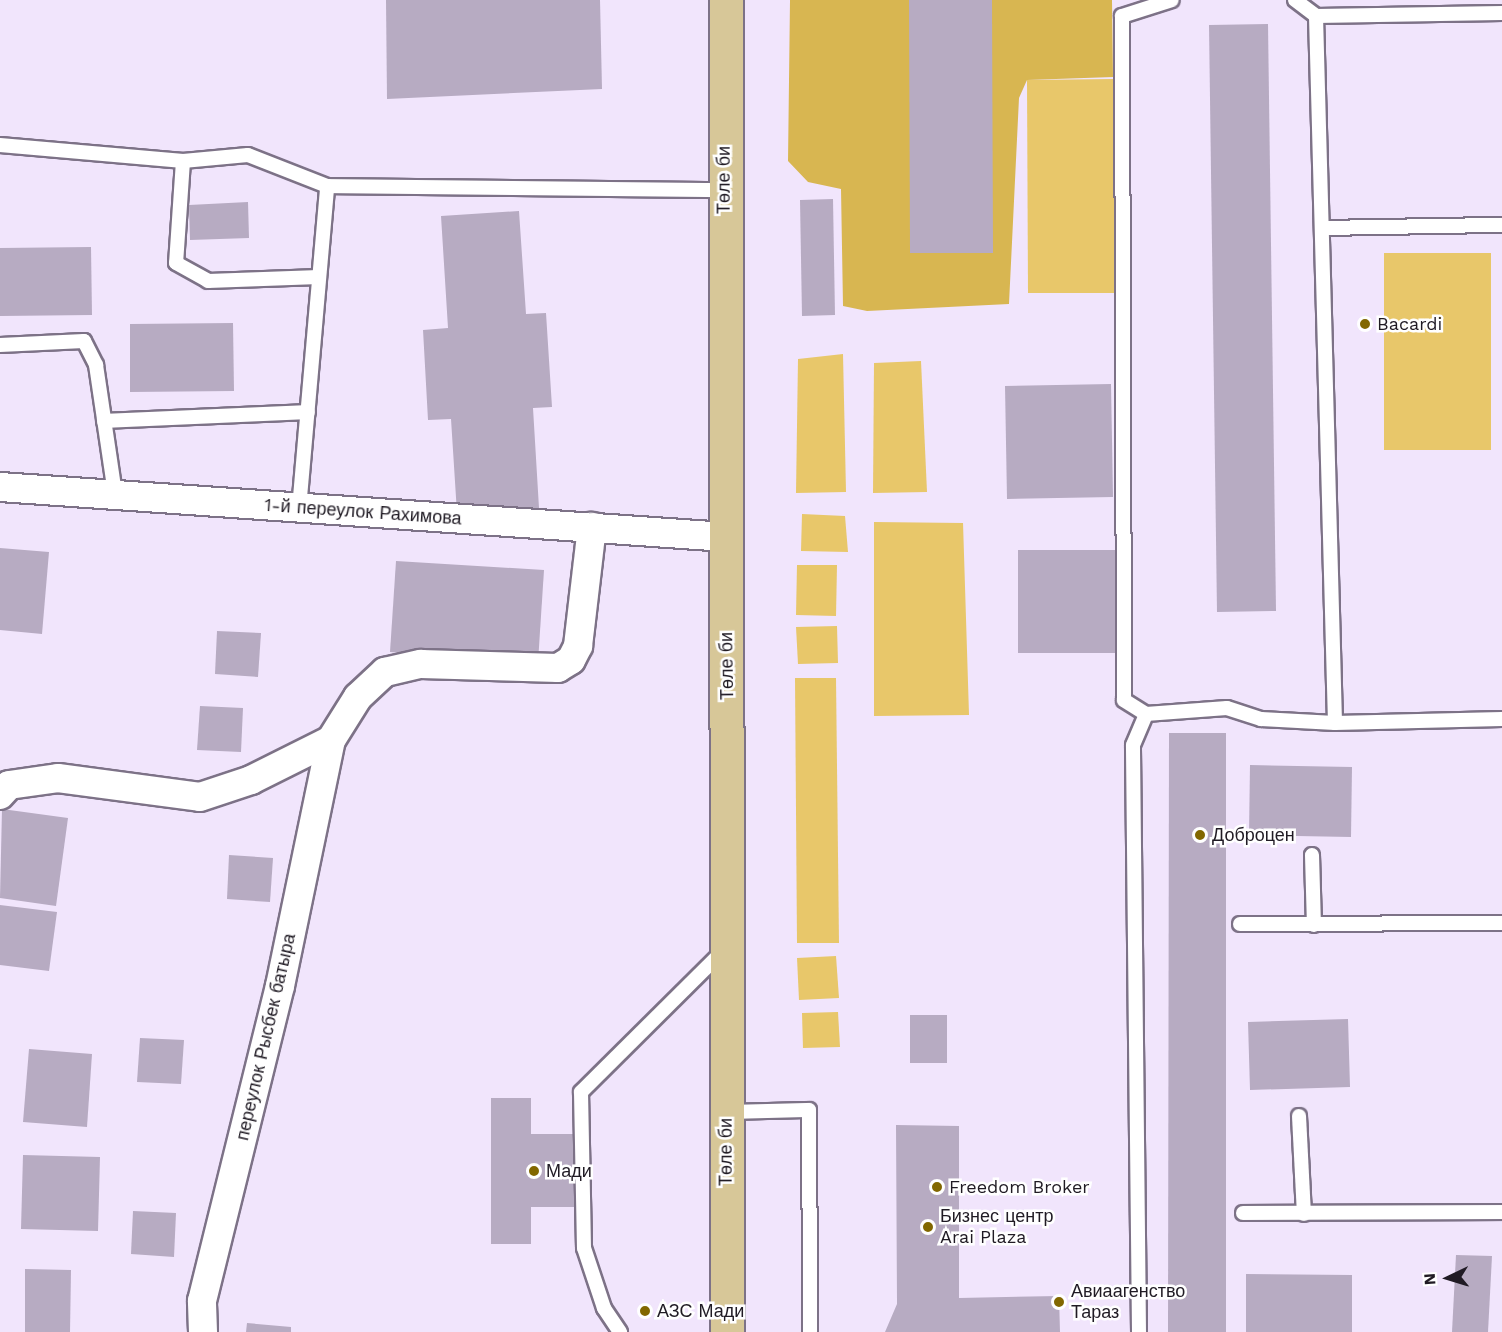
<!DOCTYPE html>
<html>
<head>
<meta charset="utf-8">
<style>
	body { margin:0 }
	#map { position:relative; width:1502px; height:1332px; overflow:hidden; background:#f1e5fc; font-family:"Work Sans",sans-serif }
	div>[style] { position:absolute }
	.green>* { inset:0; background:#e8c76a }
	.forest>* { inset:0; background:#d8b651 }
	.building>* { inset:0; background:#b7abc2 }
	.roads { filter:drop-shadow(2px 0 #7d7287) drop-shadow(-2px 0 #7d7287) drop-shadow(0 2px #7d7287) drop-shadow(0 -2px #7d7287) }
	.lane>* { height:14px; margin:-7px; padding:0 7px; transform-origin:7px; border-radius:7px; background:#fff }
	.street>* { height:28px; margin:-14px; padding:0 14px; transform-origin:14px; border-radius:14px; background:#fff }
	.primary>* { height:33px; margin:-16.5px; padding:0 16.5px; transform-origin:16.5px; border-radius:16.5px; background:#d7c798 }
	.dots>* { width:16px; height:16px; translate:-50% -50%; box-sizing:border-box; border:3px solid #fff; border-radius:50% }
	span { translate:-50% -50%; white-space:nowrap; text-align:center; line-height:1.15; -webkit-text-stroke:5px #fff; paint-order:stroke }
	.street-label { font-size:18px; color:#201b24 }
	.poi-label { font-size:18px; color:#201b24 }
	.left { translate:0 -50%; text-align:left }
	.north { position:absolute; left:1418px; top:1248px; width:60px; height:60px; -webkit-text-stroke:4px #fff; paint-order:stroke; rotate:266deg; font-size:16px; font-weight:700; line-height:24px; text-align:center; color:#201b24 }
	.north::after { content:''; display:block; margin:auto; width:21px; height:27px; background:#201b24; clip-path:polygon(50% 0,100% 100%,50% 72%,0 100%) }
</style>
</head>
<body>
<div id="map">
	<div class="green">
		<i style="clip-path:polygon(1113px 79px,1115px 293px,1028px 293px,1027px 80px)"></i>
		<i style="clip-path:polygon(1384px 253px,1491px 253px,1491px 450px,1384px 450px)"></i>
		<i style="clip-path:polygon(843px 354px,846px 492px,796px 493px,798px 359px)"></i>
		<i style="clip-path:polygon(921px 361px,927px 492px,873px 493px,874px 363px)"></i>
		<i style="clip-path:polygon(802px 514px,845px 516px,848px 552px,801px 551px)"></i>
		<i style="clip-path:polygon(874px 522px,963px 523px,969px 715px,874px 716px)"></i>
		<i style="clip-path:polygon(797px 565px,837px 565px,836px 616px,796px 615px)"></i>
		<i style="clip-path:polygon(837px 626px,838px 663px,798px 664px,796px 627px)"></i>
		<i style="clip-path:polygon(795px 678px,836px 678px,839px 943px,797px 943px)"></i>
		<i style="clip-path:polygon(836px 956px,839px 998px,799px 1000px,797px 958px)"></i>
		<i style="clip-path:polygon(838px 1012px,840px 1047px,803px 1048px,802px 1013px)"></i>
	</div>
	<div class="forest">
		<i style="clip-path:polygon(790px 0,1112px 0,1113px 77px,1027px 80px,1019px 98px,1009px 304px,867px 311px,843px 306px,841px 189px,808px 182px,788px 161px)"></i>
	</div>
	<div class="building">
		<i style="clip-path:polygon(386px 0,600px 0,602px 89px,387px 99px)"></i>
		<i style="clip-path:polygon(909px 0,992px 0,993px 253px,910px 253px)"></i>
		<i style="clip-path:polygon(1268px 24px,1276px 611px,1217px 612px,1209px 25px)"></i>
		<i style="clip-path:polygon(833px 199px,835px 315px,802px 316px,800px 200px)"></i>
		<i style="clip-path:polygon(248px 202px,249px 238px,190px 240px,189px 205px)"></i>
		<i style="clip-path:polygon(519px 211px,526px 314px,546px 313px,552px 407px,533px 408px,539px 508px,457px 513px,451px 419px,428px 420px,423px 330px,448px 328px,441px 216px)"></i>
		<i style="clip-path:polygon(91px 247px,92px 315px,0 316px,0 248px)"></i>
		<i style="clip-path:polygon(233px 323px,234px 391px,130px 392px,130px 324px)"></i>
		<i style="clip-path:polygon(1111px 384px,1113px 497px,1007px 499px,1005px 386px)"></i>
		<i style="clip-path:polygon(0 548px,49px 552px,42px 634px,0 630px)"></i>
		<i style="clip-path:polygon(1018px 550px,1118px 550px,1118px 653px,1018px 653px)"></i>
		<i style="clip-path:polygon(396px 561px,544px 570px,538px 662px,390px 652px)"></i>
		<i style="clip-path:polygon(217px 631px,261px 633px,258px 677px,215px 674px)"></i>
		<i style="clip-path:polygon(200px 706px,243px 708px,241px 752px,197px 750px)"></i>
		<i style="clip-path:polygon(1169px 733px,1226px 733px,1226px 1332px,1168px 1332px)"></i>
		<i style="clip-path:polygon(1250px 765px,1352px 767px,1351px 837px,1249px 835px)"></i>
		<i style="clip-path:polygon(2px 809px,68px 818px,56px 906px,0 898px)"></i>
		<i style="clip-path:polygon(229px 855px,273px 858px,270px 902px,227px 899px)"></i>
		<i style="clip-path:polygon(0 905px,57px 912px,49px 971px,0 965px)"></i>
		<i style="clip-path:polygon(910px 1015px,947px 1015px,947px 1063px,910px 1063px)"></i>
		<i style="clip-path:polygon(1348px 1019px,1350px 1087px,1250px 1090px,1248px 1022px)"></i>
		<i style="clip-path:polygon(140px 1038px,184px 1040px,181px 1084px,137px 1082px)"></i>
		<i style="clip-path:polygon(29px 1049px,92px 1054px,87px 1127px,23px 1122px)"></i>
		<i style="clip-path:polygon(491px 1098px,531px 1098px,531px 1134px,576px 1134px,576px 1207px,531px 1207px,531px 1244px,491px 1244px)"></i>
		<i style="clip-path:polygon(896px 1125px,959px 1126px,959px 1298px,1059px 1296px,1060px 1332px,885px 1332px,897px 1304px)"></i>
		<i style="clip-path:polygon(23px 1155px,100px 1157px,98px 1231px,21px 1229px)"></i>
		<i style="clip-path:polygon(133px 1211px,176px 1213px,174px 1257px,131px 1254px)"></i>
		<i style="clip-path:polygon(1456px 1255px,1492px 1256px,1488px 1332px,1452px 1332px)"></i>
		<i style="clip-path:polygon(25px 1269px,71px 1270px,70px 1332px,25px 1332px)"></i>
		<i style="clip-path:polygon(1246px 1274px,1352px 1275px,1352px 1332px,1246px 1332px)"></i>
		<i style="clip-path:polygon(247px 1323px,291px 1327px,291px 1332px,246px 1332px)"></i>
	</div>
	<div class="roads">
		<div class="lane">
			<i style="left:1295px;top:0;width:26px;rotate:37deg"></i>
			<i style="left:1316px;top:16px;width:186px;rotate:-0.9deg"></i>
			<i style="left:1316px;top:16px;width:707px;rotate:88.46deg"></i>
			<i style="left:0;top:145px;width:184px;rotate:5deg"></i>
			<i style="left:183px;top:161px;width:65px;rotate:-5.3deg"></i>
			<i style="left:248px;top:155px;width:85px;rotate:21.4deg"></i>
			<i style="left:327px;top:186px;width:396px;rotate:0.6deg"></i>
			<i style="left:183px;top:161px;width:102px;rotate:93.9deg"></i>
			<i style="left:176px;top:263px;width:37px;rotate:29deg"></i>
			<i style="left:208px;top:281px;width:111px;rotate:-2.1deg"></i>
			<i style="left:1322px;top:228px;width:180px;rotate:-1deg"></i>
			<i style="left:0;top:345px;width:84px;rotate:-2.7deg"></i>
			<i style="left:84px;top:341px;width:27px;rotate:63deg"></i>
			<i style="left:96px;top:365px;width:130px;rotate:81.6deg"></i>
			<i style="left:104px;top:421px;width:204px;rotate:-2.5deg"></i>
			<i style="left:299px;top:509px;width:324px;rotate:-85deg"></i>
			<i style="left:1146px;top:714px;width:26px;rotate:-148deg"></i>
			<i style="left:1124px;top:700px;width:684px;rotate:-90.17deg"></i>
			<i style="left:1122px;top:16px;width:52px;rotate:-17.7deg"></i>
			<i style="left:1312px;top:855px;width:70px;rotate:88.4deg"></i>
			<i style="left:1240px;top:924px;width:262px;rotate:-0.2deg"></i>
			<i style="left:726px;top:1112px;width:83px;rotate:-1.4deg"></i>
			<i style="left:809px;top:1110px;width:222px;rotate:89.7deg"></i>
			<i style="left:1299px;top:1116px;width:98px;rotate:87.1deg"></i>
			<i style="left:1243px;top:1213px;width:259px;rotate:-0.2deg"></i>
			<i style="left:620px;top:1332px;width:29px;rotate:-124deg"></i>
			<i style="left:604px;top:1308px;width:63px;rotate:-108.4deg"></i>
			<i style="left:584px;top:1248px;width:156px;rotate:-91.1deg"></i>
			<i style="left:581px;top:1092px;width:199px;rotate:-44.8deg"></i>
			<i style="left:1139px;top:1332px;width:587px;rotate:-90.59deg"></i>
			<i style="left:1133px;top:745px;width:34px;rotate:-67deg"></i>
			<i style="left:1146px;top:714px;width:81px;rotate:-4.2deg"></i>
			<i style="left:1227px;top:708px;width:36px;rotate:18deg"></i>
			<i style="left:1261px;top:719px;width:74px;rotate:3.1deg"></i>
			<i style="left:1335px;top:723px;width:167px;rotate:-1.4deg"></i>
		</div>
		<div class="street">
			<i style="left:0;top:487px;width:728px;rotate:3.94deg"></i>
			<i style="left:0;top:795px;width:13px;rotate:-48deg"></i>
			<i style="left:9px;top:785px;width:49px;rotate:-8.1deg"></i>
			<i style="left:58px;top:778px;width:143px;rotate:7.6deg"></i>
			<i style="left:200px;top:797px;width:54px;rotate:-18.4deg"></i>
			<i style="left:251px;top:780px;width:89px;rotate:-26.6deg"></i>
			<i style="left:331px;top:740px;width:51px;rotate:-57.9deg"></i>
			<i style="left:358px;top:697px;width:37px;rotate:-43deg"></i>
			<i style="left:385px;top:672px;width:37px;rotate:-13deg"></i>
			<i style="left:421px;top:664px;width:137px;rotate:1.7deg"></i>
			<i style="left:558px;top:668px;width:15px;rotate:-32deg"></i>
			<i style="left:571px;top:660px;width:16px;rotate:-63deg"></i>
			<i style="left:578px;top:646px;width:120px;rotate:-83.3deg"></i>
			<i style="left:203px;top:1332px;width:31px;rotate:-92deg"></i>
			<i style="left:202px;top:1301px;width:325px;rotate:-76.1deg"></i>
			<i style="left:280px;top:986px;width:251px;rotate:-78.3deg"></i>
		</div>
		<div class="primary">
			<i style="left:726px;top:0;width:1332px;rotate:89.96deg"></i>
		</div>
	</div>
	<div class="dots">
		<i style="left:1365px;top:324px;background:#826700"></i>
		<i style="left:1200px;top:835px;background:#826700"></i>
		<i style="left:534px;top:1171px;background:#826700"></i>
		<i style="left:937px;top:1187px;background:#826700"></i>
		<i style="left:928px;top:1227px;background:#826700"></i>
		<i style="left:1059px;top:1302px;background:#826700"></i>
		<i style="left:645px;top:1311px;background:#826700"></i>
	</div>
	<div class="street-label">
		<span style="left:724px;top:180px;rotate:-90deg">Төле би</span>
		<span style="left:363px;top:512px;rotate:4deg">1-й переулок Рахимова</span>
		<span style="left:727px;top:666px;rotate:-91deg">Төле би</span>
		<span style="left:266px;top:1037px;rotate:-77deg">переулок Рысбек батыра</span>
		<span style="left:726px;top:1152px;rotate:-90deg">Төле би</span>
	</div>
	<div class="poi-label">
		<span class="left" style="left:1377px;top:324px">Bacardi</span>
		<span class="left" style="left:1212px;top:835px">Доброцен</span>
		<span class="left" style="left:546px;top:1171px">Мади</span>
		<span class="left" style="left:949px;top:1187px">Freedom Broker</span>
		<span class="left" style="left:940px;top:1227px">Бизнес центр<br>Arai Plaza</span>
		<span class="left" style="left:1071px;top:1302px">Авиаагенство<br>Тараз</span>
		<span class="left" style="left:657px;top:1311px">АЗС Мади</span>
	</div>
	<div class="north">N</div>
</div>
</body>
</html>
